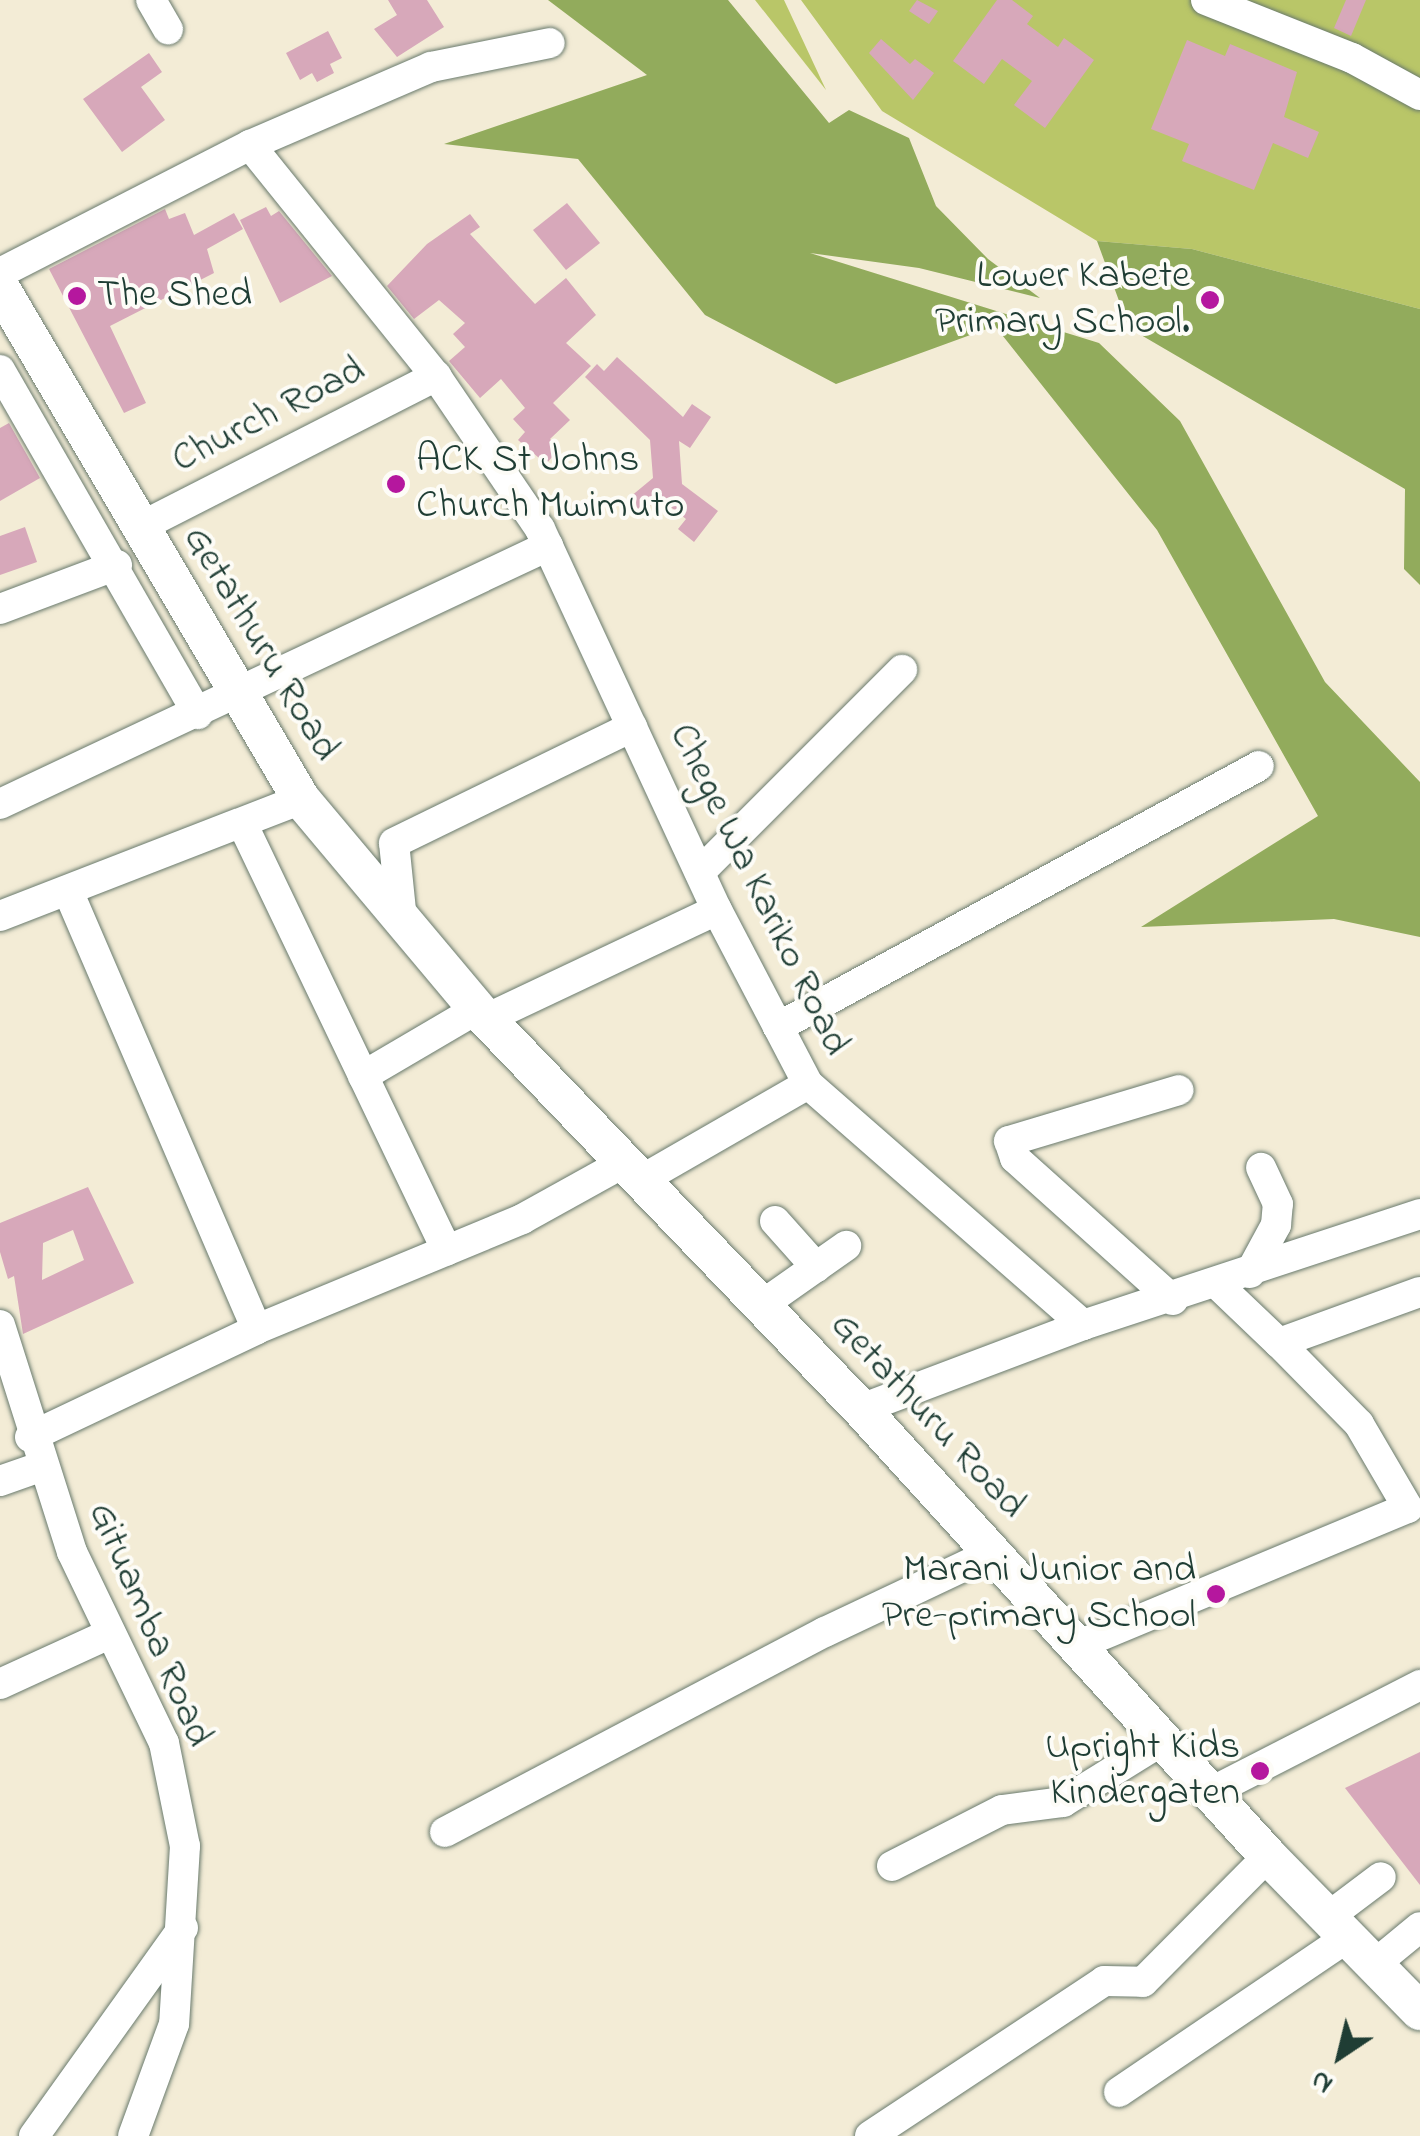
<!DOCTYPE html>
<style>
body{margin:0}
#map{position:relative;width:1420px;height:2136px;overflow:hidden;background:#f3ecd6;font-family:"Indie Flower",sans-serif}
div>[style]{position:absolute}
.green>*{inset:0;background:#b9c668}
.forest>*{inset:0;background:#92ab5c}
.building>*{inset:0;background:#d7a8ba}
.roads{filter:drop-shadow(0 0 2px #697a6d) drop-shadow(0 0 2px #697a6d)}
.minor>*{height:30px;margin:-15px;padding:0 15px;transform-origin:15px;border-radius:15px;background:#fff}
.major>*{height:38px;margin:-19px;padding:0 19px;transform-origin:19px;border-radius:19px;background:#fff}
.dots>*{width:28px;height:28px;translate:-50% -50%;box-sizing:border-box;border:5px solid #fdfcf7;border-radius:50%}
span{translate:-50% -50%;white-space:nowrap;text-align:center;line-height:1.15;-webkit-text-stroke:8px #fdfcf7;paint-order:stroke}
.poi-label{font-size:40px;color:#1f3d34}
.right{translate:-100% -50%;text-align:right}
.left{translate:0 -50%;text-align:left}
.street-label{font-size:40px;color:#1f3d34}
.north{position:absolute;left:1290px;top:2006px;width:100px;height:100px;-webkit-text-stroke:8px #fdfcf7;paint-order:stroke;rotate:215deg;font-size:28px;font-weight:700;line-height:40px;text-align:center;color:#1f3d34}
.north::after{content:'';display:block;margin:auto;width:35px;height:45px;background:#1f3d34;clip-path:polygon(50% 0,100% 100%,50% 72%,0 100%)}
</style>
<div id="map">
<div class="green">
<i style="clip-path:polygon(755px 0,784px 0,826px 90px)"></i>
<i style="clip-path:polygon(801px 0,1420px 0,1420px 309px,1192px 249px,1097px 241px,882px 111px)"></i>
</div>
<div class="forest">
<i style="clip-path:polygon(548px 0,728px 0,829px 123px,849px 110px,909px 138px,936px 206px,988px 259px,1040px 298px,919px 268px,810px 253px,1099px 343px,1180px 421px,1325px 682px,1420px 782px,1420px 937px,1334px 919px,1141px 927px,1318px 816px,1157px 530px,995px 326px,836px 384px,705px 315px,578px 159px,444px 144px,647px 75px)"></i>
<i style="clip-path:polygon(1097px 241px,1192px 249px,1420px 309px,1420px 585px,1404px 569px,1405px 489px,1129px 328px)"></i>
</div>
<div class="building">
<i style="clip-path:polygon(388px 0,427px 0,444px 27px,397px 57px,374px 29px,397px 15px)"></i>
<i style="clip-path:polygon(917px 0,938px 11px,929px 24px,909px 11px)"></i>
<i style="clip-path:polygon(997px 0,1012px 0,1033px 16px,1027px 24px,1058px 47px,1064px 38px,1094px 60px,1045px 128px,1014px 105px,1032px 81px,1002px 59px,984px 84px,953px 61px)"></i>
<i style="clip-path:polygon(1346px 0,1366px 0,1351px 36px,1334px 28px)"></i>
<i style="clip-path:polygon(328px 31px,342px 58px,330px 64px,334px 73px,317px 82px,312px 73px,300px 80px,286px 53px)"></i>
<i style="clip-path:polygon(881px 39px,910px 64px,915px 59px,934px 73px,913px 100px,869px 53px)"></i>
<i style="clip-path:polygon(1187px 40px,1225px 56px,1230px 44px,1297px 72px,1284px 117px,1319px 132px,1308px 158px,1273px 143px,1254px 190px,1182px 161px,1189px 144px,1151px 129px)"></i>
<i style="clip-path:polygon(149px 53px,162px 72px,141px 87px,165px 120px,122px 152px,83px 99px)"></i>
<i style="clip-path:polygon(567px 203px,600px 243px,566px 270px,533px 230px)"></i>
<i style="clip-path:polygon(266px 207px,271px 216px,279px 211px,332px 276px,280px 303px,240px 220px)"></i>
<i style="clip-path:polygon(165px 209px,169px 219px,185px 213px,194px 235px,234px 213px,243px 229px,207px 249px,214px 273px,110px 326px,146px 403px,124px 413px,49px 269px)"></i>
<i style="clip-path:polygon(470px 214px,480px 227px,470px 234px,535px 304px,566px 278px,596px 315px,566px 343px,591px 366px,553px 403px,570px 420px,550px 439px,560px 448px,546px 464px,518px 440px,525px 432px,513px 419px,525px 408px,501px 379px,480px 398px,449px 361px,465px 347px,453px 334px,465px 323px,439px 300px,414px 319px,387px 286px,427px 244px)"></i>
<i style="clip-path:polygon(617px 357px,683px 417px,692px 404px,711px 417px,690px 448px,679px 441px,682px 484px,718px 511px,694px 542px,678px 529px,686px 519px,659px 498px,637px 517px,624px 502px,653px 478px,650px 440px,585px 377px,597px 364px,604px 371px)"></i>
<i style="clip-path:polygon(9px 423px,40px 478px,0 501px,0 428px)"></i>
<i style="clip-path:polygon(25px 527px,37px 562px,0 575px,0 536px)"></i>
<i style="clip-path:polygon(evenodd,88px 1187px,134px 1283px,23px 1334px,14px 1276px,8px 1279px,0 1252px,0 1223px,88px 1187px,73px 1230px,84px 1260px,42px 1280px,43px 1243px,73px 1230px)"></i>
<i style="clip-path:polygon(1420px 1752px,1420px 1885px,1345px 1788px)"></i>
</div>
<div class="roads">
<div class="minor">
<i style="left:151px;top:0;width:34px;rotate:60deg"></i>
<i style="left:1206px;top:0;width:157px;rotate:21.7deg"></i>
<i style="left:1352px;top:58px;width:77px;rotate:28.6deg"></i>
<i style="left:250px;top:145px;width:297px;rotate:51.2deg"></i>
<i style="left:436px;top:376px;width:185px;rotate:55.8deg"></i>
<i style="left:540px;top:529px;width:420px;rotate:65.1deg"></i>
<i style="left:717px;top:910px;width:196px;rotate:62.4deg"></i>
<i style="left:808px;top:1084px;width:366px;rotate:41.2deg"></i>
<i style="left:0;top:273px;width:281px;rotate:-27.1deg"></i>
<i style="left:250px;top:145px;width:197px;rotate:-23.3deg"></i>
<i style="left:431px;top:67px;width:121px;rotate:-11.4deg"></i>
<i style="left:0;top:370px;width:397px;rotate:60.1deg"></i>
<i style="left:138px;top:528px;width:335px;rotate:-27deg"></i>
<i style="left:0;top:609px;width:125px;rotate:-20.6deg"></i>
<i style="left:0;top:804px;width:606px;rotate:-25.21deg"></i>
<i style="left:242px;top:823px;width:474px;rotate:64.4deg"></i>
<i style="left:700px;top:872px;width:286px;rotate:-45deg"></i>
<i style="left:68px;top:891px;width:477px;rotate:66.7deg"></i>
<i style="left:257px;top:1329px;width:287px;rotate:-22.5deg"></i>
<i style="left:522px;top:1219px;width:118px;rotate:-29deg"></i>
<i style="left:0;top:916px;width:323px;rotate:-21.2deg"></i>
<i style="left:402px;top:920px;width:77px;rotate:-95.9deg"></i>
<i style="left:394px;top:843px;width:265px;rotate:-26deg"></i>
<i style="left:486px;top:1019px;width:255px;rotate:-25.3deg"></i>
<i style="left:778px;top:1027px;width:547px;rotate:-28.49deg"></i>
<i style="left:363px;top:1076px;width:132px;rotate:-30.4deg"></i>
<i style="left:643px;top:1179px;width:190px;rotate:-29.9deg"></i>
<i style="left:775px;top:1221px;width:62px;rotate:48.3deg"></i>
<i style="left:1250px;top:1273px;width:55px;rotate:-61.6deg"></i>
<i style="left:1276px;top:1225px;width:21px;rotate:-85deg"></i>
<i style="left:1278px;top:1204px;width:40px;rotate:-115deg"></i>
<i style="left:1217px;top:1284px;width:86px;rotate:43.6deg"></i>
<i style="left:1279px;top:1343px;width:150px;rotate:-19.9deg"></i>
<i style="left:1173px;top:1300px;width:212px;rotate:-138.1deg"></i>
<i style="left:1015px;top:1158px;width:18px;rotate:-109deg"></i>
<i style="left:1009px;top:1141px;width:177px;rotate:-16.7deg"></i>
<i style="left:762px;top:1305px;width:103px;rotate:-35.1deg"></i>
<i style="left:0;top:1325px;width:238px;rotate:72.4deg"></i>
<i style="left:72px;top:1552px;width:212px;rotate:64.3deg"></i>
<i style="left:164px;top:1743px;width:105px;rotate:78.5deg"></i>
<i style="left:185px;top:1846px;width:178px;rotate:93.5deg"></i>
<i style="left:174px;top:2024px;width:119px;rotate:110.1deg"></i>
<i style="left:861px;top:1409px;width:237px;rotate:-20.7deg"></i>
<i style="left:1083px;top:1325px;width:355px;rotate:-18.2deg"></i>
<i style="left:30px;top:1437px;width:251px;rotate:-25.4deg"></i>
<i style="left:0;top:1481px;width:42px;rotate:-19.3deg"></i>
<i style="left:1081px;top:1644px;width:354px;rotate:-22.6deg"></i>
<i style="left:1408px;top:1508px;width:97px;rotate:-120.3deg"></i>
<i style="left:1359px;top:1424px;width:114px;rotate:-134.6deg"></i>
<i style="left:0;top:1684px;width:118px;rotate:-24.6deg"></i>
<i style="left:1211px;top:1792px;width:235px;rotate:-27.1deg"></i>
<i style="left:445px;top:1832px;width:429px;rotate:-27.8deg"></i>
<i style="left:825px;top:1632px;width:185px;rotate:-25.3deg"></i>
<i style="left:892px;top:1866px;width:123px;rotate:-27deg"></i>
<i style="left:1002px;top:1810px;width:62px;rotate:-7.5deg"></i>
<i style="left:1063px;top:1802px;width:118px;rotate:-31.8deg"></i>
<i style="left:1328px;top:1917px;width:66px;rotate:-37deg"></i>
<i style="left:1375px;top:1964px;width:58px;rotate:-39.4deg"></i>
<i style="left:1119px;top:2092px;width:277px;rotate:-34.1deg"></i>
<i style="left:34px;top:2136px;width:256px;rotate:-54.4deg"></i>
<i style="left:870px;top:2136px;width:281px;rotate:-33.5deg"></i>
<i style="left:1104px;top:1981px;width:39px;rotate:1deg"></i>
<i style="left:1143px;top:1982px;width:177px;rotate:-45.2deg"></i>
</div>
<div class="major">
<i style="left:0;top:287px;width:594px;rotate:59.55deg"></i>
<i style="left:301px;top:799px;width:274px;rotate:50deg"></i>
<i style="left:477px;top:1009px;width:554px;rotate:46.17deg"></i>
<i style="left:861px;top:1409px;width:605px;rotate:47.68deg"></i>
<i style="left:1268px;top:1856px;width:217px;rotate:45.6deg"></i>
</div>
</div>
<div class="dots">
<i style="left:77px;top:296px;background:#b5179e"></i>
<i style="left:1210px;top:300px;background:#b5179e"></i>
<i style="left:396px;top:484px;background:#b5179e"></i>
<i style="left:1216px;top:1594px;background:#b5179e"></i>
<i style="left:1260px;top:1771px;background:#b5179e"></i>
</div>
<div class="poi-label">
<span class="right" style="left:1190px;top:300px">Lower Kabete<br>Primary School.</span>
<span class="left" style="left:97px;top:296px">The Shed</span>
<span class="left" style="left:416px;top:484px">ACK St Johns<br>Church Mwimuto</span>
<span class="right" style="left:1196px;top:1594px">Marani Junior and<br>Pre-primary School</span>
<span class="right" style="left:1240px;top:1771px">Upright Kids<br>Kindergaten</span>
</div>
<div class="street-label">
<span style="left:269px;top:416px;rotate:-27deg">Church Road</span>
<span style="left:260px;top:644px;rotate:59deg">Getathuru Road</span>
<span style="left:758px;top:890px;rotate:64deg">Chege Wa Kariko Road</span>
<span style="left:927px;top:1416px;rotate:47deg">Getathuru Road</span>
<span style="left:149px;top:1625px;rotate:67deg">Gituamba Road</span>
</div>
<div class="north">N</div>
</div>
